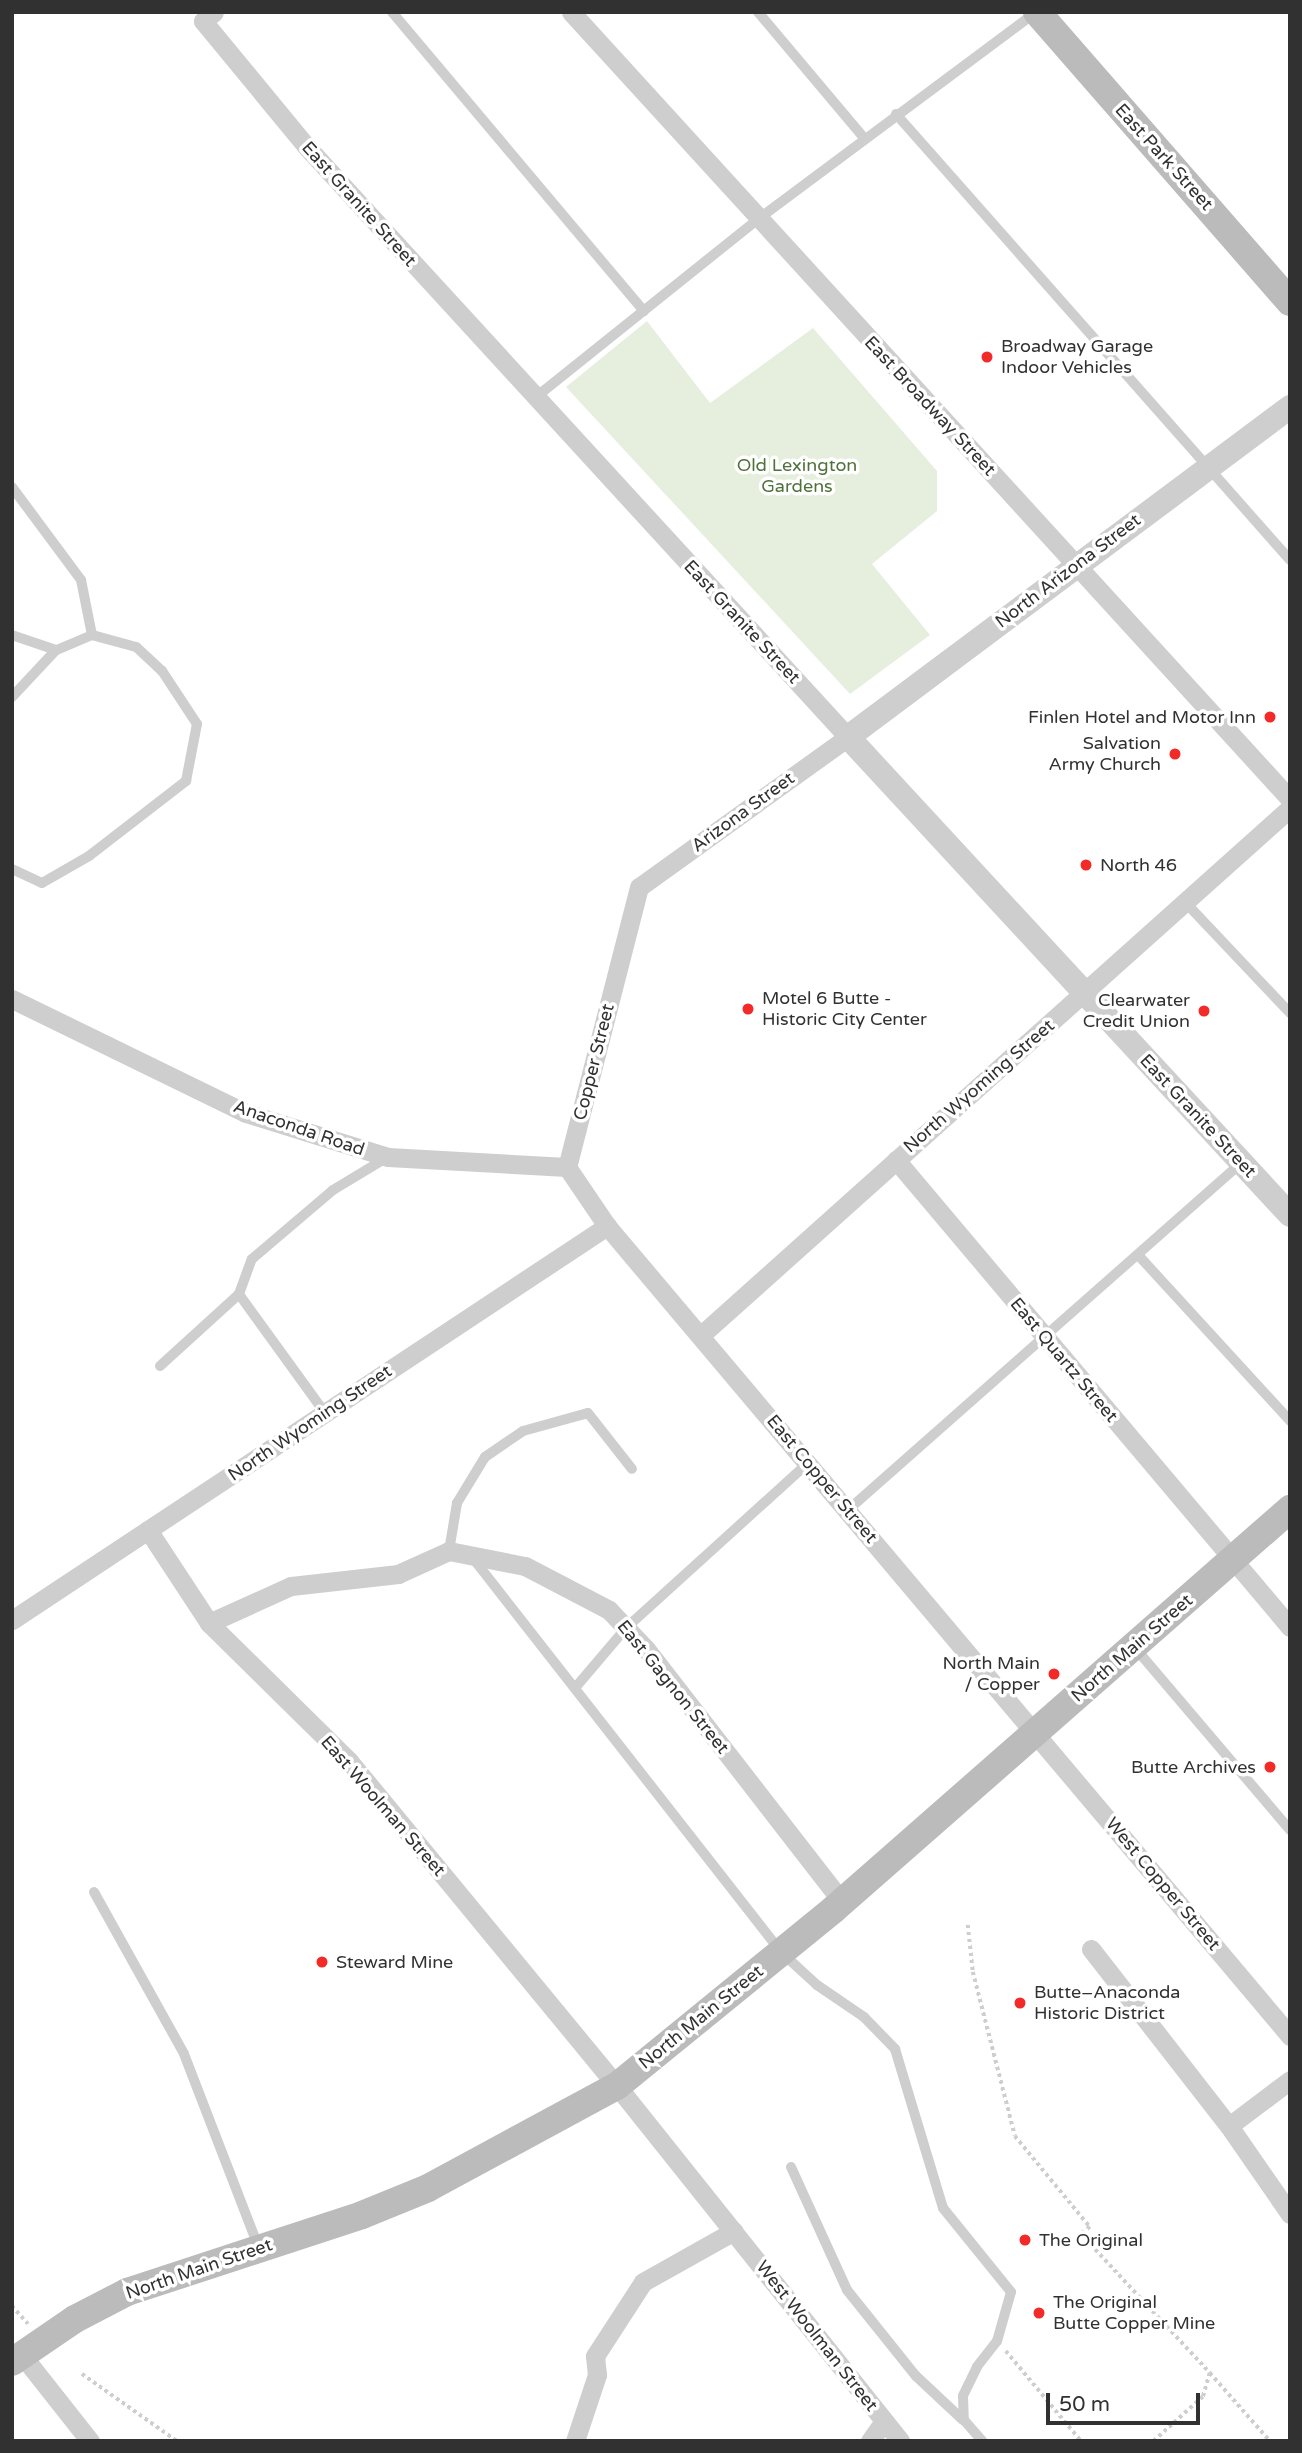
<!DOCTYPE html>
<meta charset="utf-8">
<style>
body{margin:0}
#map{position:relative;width:1302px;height:2453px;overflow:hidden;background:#fff;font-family:"Varela Round",sans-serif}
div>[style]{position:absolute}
.green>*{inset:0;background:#e6efde}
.path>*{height:3.5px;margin-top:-1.75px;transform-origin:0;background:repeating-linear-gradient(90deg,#cecece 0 3.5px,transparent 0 7px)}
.service>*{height:10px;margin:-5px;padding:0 5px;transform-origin:5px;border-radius:5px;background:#cecece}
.minor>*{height:19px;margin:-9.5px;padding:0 9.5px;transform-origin:9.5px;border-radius:9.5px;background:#cecece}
.tertiary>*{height:24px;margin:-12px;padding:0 12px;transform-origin:12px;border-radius:12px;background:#cecece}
.secondary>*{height:28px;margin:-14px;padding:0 14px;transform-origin:14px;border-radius:14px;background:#bbb}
.dots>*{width:19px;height:19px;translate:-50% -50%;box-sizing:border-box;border:4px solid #fff;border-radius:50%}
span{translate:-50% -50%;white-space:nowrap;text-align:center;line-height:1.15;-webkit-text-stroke:7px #fff;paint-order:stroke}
.street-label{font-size:18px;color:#313131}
.poi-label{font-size:18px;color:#313131}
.left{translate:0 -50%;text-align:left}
.right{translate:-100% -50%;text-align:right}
.park-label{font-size:18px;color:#4f713a}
.frame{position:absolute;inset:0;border:14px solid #313131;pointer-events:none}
.scale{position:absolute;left:1046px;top:2393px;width:154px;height:32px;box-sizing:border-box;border:4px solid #313131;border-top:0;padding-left:9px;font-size:21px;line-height:24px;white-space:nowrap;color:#313131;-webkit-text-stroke:5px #fff;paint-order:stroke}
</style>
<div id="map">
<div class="green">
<i style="clip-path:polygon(647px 321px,710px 403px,813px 328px,937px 471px,937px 511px,872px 564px,930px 635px,850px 694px,566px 387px)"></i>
</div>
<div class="path">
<i style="left:968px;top:1925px;width:47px;rotate:83.9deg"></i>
<i style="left:973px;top:1972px;width:169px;rotate:75.6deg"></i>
<i style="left:1015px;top:2136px;width:118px;rotate:50.5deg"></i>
<i style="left:1090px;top:2227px;width:11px;rotate:142deg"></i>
<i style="left:1081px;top:2234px;width:190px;rotate:47.1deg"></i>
<i style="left:1210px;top:2373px;width:25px;rotate:106deg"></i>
<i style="left:1203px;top:2397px;width:66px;rotate:138.1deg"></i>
<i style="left:12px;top:2306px;width:24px;rotate:48deg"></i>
<i style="left:1006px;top:2351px;width:117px;rotate:50.2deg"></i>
<i style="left:1210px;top:2373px;width:91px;rotate:48.6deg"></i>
<i style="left:82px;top:2374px;width:116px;rotate:35.2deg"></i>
</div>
<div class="service">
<i style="left:392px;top:12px;width:391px;rotate:49.9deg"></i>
<i style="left:758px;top:12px;width:165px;rotate:49.9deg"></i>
<i style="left:896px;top:114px;width:595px;rotate:48.54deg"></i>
<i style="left:536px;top:397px;width:283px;rotate:-38.7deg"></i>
<i style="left:757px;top:220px;width:347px;rotate:-36.7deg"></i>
<i style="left:12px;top:487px;width:116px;rotate:53.4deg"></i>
<i style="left:81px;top:580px;width:56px;rotate:78.7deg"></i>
<i style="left:92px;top:635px;width:39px;rotate:157deg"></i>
<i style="left:56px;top:650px;width:46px;rotate:-161.2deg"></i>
<i style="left:12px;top:697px;width:64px;rotate:-46.9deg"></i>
<i style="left:12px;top:869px;width:33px;rotate:25deg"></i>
<i style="left:42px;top:883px;width:54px;rotate:-29.9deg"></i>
<i style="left:89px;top:856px;width:123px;rotate:-37.7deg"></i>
<i style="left:186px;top:781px;width:58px;rotate:-79.1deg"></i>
<i style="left:197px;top:724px;width:64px;rotate:-123.4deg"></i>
<i style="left:162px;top:671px;width:35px;rotate:-137deg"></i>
<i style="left:136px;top:647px;width:46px;rotate:-164.7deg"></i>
<i style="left:1185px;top:902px;width:153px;rotate:46.6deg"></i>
<i style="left:1139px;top:1256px;width:224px;rotate:47.5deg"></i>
<i style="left:160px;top:1366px;width:107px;rotate:-42.3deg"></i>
<i style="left:325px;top:1413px;width:147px;rotate:-125.9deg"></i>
<i style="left:239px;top:1294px;width:37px;rotate:-70deg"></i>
<i style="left:252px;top:1259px;width:106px;rotate:-40.4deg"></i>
<i style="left:333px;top:1190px;width:62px;rotate:-31.1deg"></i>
<i style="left:848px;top:1510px;width:524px;rotate:-41.44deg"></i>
<i style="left:449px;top:1551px;width:49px;rotate:-80.5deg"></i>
<i style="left:457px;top:1503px;width:54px;rotate:-58.7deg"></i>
<i style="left:485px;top:1457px;width:46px;rotate:-34.4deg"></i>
<i style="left:523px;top:1431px;width:67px;rotate:-15.5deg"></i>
<i style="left:588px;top:1413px;width:71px;rotate:51.8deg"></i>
<i style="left:472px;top:1557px;width:502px;rotate:51.96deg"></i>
<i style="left:781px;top:1952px;width:49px;rotate:42.5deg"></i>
<i style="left:817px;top:1985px;width:57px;rotate:34.2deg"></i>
<i style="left:864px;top:2017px;width:45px;rotate:45.9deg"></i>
<i style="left:895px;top:2049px;width:166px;rotate:73.2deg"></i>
<i style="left:943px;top:2208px;width:108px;rotate:51deg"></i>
<i style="left:1011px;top:2292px;width:51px;rotate:105.9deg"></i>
<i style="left:997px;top:2341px;width:33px;rotate:128deg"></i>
<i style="left:977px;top:2367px;width:32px;rotate:116deg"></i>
<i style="left:963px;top:2396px;width:24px;rotate:88deg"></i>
<i style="left:964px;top:2420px;width:28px;rotate:49deg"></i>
<i style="left:1136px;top:1649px;width:238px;rotate:49.6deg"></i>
<i style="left:575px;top:1688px;width:79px;rotate:-49.6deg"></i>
<i style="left:626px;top:1628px;width:246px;rotate:-42.2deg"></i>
<i style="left:94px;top:1892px;width:185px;rotate:60.9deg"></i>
<i style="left:184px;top:2054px;width:208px;rotate:68.9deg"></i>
<i style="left:791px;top:2167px;width:135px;rotate:65.5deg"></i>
<i style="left:847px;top:2290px;width:110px;rotate:51.3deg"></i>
<i style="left:916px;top:2376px;width:64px;rotate:43.1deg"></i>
</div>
<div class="minor">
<i style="left:214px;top:12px;width:14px;rotate:141deg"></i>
<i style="left:203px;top:21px;width:162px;rotate:50.5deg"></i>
<i style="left:306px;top:146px;width:802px;rotate:47.48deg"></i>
<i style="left:848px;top:737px;width:257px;rotate:144.3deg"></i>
<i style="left:639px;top:887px;width:289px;rotate:104.4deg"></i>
<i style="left:567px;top:1167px;width:71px;rotate:55.9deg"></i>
<i style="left:607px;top:1226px;width:1060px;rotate:49.86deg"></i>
<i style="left:571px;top:12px;width:1066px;rotate:47.59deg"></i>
<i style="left:12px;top:999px;width:260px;rotate:26deg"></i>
<i style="left:246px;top:1113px;width:149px;rotate:17.2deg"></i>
<i style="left:388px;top:1157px;width:179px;rotate:3.2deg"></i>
<i style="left:896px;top:1160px;width:611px;rotate:49.85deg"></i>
<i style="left:700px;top:1336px;width:792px;rotate:-41.83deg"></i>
<i style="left:148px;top:1530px;width:111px;rotate:56.7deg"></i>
<i style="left:209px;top:1623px;width:197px;rotate:44.6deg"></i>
<i style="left:349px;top:1761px;width:421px;rotate:50.5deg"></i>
<i style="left:617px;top:2086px;width:454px;rotate:51.4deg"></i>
<i style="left:12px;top:1620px;width:714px;rotate:-33.51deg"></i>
<i style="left:209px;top:1623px;width:90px;rotate:-24.3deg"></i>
<i style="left:291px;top:1586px;width:108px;rotate:-6.4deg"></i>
<i style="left:398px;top:1574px;width:56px;rotate:-24.3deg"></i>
<i style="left:449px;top:1551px;width:77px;rotate:11.2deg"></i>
<i style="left:525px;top:1566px;width:95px;rotate:27.6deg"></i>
<i style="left:609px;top:1610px;width:54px;rotate:46.5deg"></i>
<i style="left:646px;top:1649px;width:320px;rotate:52.2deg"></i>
<i style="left:1091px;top:1949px;width:224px;rotate:52.1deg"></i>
<i style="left:1229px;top:2126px;width:107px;rotate:55.3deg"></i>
<i style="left:1229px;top:2126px;width:76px;rotate:-37deg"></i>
<i style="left:22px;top:2355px;width:110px;rotate:51.7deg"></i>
<i style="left:575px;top:2441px;width:70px;rotate:-71.6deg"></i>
<i style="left:597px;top:2375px;width:19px;rotate:-96deg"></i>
<i style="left:595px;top:2356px;width:88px;rotate:-57deg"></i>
<i style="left:643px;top:2282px;width:104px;rotate:-29.3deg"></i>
<i style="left:870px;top:2441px;width:24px;rotate:-55deg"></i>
</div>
<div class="tertiary">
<i style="left:1290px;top:407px;width:552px;rotate:143.25deg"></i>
<i style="left:848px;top:737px;width:651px;rotate:47.24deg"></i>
</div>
<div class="secondary">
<i style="left:1037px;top:12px;width:385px;rotate:48.9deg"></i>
<i style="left:12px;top:2362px;width:76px;rotate:-34.3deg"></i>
<i style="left:75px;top:2319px;width:59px;rotate:-27.4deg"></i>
<i style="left:127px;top:2292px;width:247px;rotate:-18.1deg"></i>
<i style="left:362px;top:2215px;width:71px;rotate:-22.2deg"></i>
<i style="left:428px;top:2188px;width:215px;rotate:-28.4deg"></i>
<i style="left:617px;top:2086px;width:280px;rotate:-39.2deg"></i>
<i style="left:834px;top:1909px;width:607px;rotate:-41.26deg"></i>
</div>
<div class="dots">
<i style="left:987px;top:357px;background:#f32b28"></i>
<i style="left:1270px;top:717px;background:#f32b28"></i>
<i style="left:1175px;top:754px;background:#f32b28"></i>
<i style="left:1086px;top:865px;background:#f32b28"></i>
<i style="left:748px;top:1009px;background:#f32b28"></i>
<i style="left:1204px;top:1011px;background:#f32b28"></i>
<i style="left:1054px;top:1674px;background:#f32b28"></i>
<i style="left:1270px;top:1767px;background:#f32b28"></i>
<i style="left:322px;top:1962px;background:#f32b28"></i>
<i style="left:1020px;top:2003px;background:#f32b28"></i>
<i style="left:1025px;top:2240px;background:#f32b28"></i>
<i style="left:1039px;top:2313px;background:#f32b28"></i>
</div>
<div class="street-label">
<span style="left:1164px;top:157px;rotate:48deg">East Park Street</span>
<span style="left:359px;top:204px;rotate:48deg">East Granite Street</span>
<span style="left:930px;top:406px;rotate:47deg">East Broadway Street</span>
<span style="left:1068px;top:571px;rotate:-37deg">North Arizona Street</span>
<span style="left:742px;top:622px;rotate:47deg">East Granite Street</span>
<span style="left:743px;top:812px;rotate:-36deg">Arizona Street</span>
<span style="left:594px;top:1062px;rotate:-76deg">Copper Street</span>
<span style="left:979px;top:1086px;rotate:-41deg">North Wyoming Street</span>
<span style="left:1198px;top:1116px;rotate:47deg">East Granite Street</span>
<span style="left:299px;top:1128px;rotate:19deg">Anaconda Road</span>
<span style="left:1064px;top:1360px;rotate:50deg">East Quartz Street</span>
<span style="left:310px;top:1423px;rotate:-34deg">North Wyoming Street</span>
<span style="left:822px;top:1479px;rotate:50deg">East Copper Street</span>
<span style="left:1132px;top:1648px;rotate:-41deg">North Main Street</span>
<span style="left:673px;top:1687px;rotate:51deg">East Gagnon Street</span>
<span style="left:383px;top:1806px;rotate:49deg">East Woolman Street</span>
<span style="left:1163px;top:1884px;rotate:50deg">West Copper Street</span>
<span style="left:701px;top:2017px;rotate:-39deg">North Main Street</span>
<span style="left:199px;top:2269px;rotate:-19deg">North Main Street</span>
<span style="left:817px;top:2336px;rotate:52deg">West Woolman Street</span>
</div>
<div class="poi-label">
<span class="left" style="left:1001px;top:357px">Broadway Garage<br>Indoor Vehicles</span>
<span class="right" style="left:1256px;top:717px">Finlen Hotel and Motor Inn</span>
<span class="right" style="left:1161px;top:754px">Salvation<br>Army Church</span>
<span class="left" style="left:1100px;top:865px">North 46</span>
<span class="left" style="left:762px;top:1009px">Motel 6 Butte -<br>Historic City Center</span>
<span class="right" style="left:1190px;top:1011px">Clearwater<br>Credit Union</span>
<span class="right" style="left:1040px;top:1674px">North Main<br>/ Copper</span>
<span class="right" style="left:1256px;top:1767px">Butte Archives</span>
<span class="left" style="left:336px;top:1962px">Steward Mine</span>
<span class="left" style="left:1034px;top:2003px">Butte–Anaconda<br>Historic District</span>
<span class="left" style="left:1039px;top:2240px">The Original</span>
<span class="left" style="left:1053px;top:2313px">The Original<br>Butte Copper Mine</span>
</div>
<div class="park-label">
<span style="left:797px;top:476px">Old Lexington<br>Gardens</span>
</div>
<div class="frame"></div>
<div class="scale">50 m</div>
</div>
